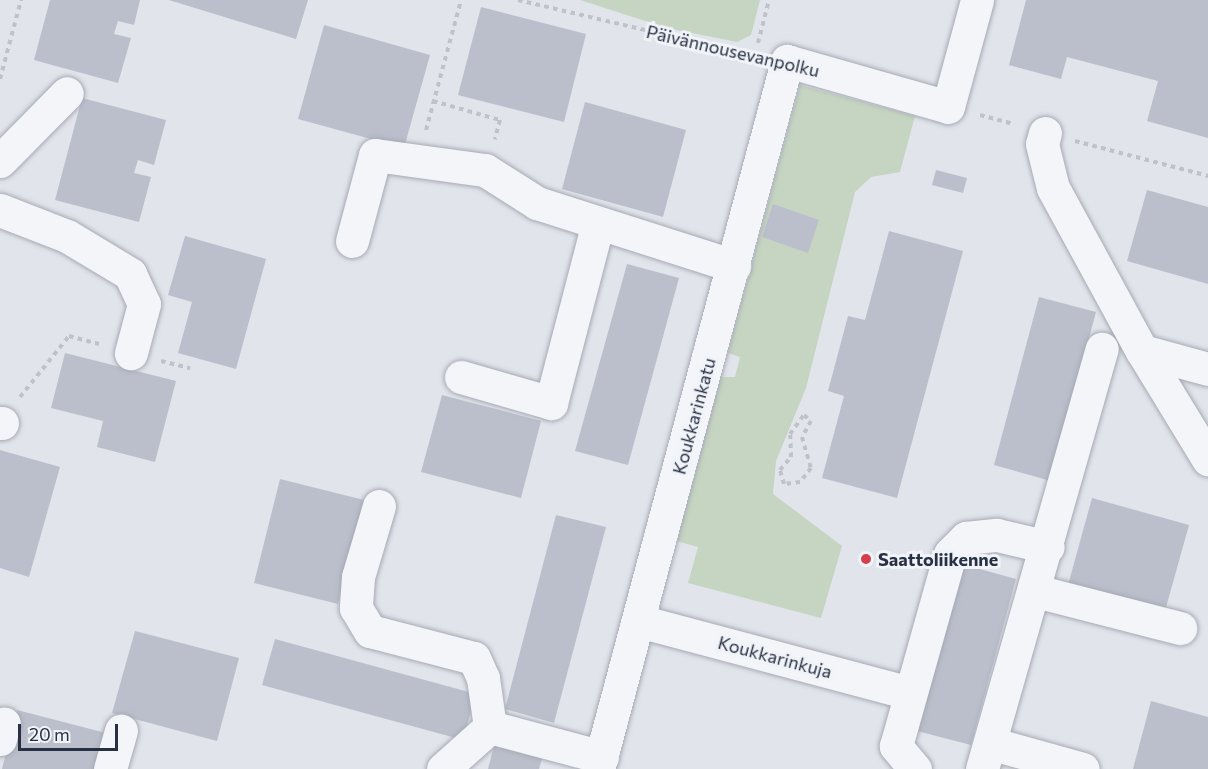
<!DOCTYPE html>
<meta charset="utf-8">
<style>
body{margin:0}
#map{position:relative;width:1208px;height:769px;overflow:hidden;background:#e1e4ea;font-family:Commissioner,sans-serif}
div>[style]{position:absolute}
.green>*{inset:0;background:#c5d5c1}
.building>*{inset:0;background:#babfcb}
.path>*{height:4px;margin-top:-2px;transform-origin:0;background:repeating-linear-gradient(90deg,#bfc2c9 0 4.5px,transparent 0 9px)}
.roads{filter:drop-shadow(0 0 2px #a6aab5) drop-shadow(0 0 2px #a6aab5)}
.minor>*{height:33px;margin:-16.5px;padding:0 16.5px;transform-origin:16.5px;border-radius:16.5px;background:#f4f5f8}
.dots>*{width:16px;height:16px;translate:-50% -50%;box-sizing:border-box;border:3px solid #f0f3f8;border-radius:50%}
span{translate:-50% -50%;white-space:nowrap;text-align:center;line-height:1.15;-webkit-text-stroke:6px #f0f3f8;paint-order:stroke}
.street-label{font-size:18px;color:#283043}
.poi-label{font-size:18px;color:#283043;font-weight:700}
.left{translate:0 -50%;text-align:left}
.scale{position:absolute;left:18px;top:724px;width:100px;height:27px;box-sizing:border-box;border:3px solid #283043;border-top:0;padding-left:8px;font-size:18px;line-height:21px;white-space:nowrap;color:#283043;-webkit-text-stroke:4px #f0f3f8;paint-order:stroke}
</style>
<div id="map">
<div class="green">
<i style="clip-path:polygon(580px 0,760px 0,751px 35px,737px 42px,667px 28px)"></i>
<i style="clip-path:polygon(800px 85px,915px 116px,900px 172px,871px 177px,855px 192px,806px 388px,776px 461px,773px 494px,842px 546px,821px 618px,688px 583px,698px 547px,677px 541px,721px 377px,735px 377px,740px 357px,728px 353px)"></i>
</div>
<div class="building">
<i style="clip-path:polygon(50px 0,140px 0,134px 25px,118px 21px,114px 34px,131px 38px,118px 83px,34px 60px)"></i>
<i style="clip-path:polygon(169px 0,308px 0,296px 39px)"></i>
<i style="clip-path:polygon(1026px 0,1208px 0,1208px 138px,1147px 121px,1158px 81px,1067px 57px,1061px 79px,1009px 65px)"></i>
<i style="clip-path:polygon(481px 7px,586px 34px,564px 122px,458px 95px)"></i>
<i style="clip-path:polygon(324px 25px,430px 55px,404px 148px,298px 119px)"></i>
<i style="clip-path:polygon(82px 98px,166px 120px,154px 165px,138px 160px,134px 173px,151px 177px,139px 222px,55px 200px)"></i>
<i style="clip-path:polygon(585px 102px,686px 130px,663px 217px,562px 189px)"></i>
<i style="clip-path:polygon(936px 170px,967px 178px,963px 193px,932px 185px)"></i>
<i style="clip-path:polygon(1147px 190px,1208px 207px,1208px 284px,1127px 261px)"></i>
<i style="clip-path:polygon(773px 204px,819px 220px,808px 253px,762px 237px)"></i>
<i style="clip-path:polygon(889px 231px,963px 251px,897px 498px,822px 478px,844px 396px,828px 391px,848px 316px,865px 320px)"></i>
<i style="clip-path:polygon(185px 236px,266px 259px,236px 369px,178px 353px,192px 302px,168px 295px)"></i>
<i style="clip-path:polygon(627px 264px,679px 278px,628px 465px,575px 451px)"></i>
<i style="clip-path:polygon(1039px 297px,1096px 312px,1051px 481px,994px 465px)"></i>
<i style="clip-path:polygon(65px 353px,176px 381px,155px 462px,97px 447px,103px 421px,51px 408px)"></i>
<i style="clip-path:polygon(442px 395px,541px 421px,521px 498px,421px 472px)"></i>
<i style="clip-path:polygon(0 450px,60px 467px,29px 577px,0 568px)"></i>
<i style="clip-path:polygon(280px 479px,364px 500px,338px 604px,254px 583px)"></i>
<i style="clip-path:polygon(1092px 498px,1189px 525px,1165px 611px,1068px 585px)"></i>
<i style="clip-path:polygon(556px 515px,606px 527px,554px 723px,505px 709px)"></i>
<i style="clip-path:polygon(962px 564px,1016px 579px,971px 745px,917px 731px)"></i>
<i style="clip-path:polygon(135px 631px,239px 658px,217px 741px,112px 713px)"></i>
<i style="clip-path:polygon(275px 639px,476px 694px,463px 740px,262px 685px)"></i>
<i style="clip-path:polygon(1151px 701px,1208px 717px,1208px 769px,1133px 769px)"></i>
<i style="clip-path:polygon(17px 710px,106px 733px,97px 769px,2px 769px)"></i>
<i style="clip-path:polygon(494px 746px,542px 759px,539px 769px,488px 769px)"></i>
</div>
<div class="path">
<i style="left:518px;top:0;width:243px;rotate:13.3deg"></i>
<i style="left:758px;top:43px;width:44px;rotate:-75.7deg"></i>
<i style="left:0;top:79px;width:82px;rotate:-75.1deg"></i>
<i style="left:433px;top:101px;width:70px;rotate:15.8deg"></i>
<i style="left:500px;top:120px;width:20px;rotate:105deg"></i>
<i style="left:980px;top:115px;width:34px;rotate:15deg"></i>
<i style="left:426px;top:130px;width:135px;rotate:-74.9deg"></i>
<i style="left:1075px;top:141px;width:138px;rotate:14.7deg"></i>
<i style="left:161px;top:361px;width:30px;rotate:14deg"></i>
<i style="left:20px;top:397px;width:78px;rotate:-51.2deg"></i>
<i style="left:69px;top:336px;width:31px;rotate:15deg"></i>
<i style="left:804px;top:415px;width:9px;rotate:41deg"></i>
<i style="left:811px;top:421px;width:18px;rotate:119deg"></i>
<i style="left:802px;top:437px;width:32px;rotate:74deg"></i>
<i style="left:811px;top:468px;width:18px;rotate:128deg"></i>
<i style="left:800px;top:482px;width:16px;rotate:173deg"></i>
<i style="left:784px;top:484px;width:15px;rotate:-106deg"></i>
<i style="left:780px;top:470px;width:17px;rotate:-50deg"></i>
<i style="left:791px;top:457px;width:23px;rotate:-92deg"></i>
<i style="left:790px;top:434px;width:24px;rotate:-54deg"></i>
</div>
<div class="roads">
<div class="minor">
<i style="left:1045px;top:133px;width:11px;rotate:105deg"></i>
<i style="left:1042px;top:144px;width:45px;rotate:76deg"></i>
<i style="left:1053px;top:188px;width:186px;rotate:61.4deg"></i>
<i style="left:1142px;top:351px;width:127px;rotate:58.6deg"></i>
<i style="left:0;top:161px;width:95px;rotate:-45.4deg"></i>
<i style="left:0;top:210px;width:72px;rotate:21.2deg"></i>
<i style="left:67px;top:236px;width:74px;rotate:31.1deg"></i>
<i style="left:130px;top:274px;width:33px;rotate:65deg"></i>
<i style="left:144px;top:304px;width:51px;rotate:104.9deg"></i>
<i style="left:352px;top:241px;width:89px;rotate:-75deg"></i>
<i style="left:375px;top:155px;width:111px;rotate:7.8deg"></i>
<i style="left:485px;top:170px;width:62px;rotate:32.4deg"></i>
<i style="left:537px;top:203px;width:207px;rotate:17.7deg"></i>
<i style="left:1142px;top:351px;width:68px;rotate:15.3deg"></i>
<i style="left:461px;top:377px;width:94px;rotate:16.1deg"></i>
<i style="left:551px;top:403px;width:186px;rotate:-75.4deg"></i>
<i style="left:0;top:423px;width:2px"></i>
<i style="left:379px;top:506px;width:74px;rotate:106.5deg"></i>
<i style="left:358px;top:577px;width:31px;rotate:94deg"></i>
<i style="left:356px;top:608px;width:27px;rotate:59deg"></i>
<i style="left:370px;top:631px;width:107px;rotate:14.6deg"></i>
<i style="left:474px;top:658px;width:22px;rotate:66deg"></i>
<i style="left:483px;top:678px;width:49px;rotate:81.9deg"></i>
<i style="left:490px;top:727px;width:116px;rotate:15deg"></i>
<i style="left:1036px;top:591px;width:149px;rotate:14.4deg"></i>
<i style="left:639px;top:621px;width:280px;rotate:14.9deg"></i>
<i style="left:0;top:739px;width:16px;rotate:-76deg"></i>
<i style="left:993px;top:744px;width:93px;rotate:15.5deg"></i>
<i style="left:110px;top:769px;width:40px;rotate:-74deg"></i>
<i style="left:443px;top:769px;width:63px;rotate:-41.8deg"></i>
<i style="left:598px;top:769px;width:733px;rotate:-75.05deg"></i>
<i style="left:787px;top:61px;width:167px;rotate:15.9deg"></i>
<i style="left:948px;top:107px;width:111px;rotate:-74.8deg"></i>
<i style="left:915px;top:769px;width:30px;rotate:-130deg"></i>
<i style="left:896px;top:746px;width:199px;rotate:-74.3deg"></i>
<i style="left:950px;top:554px;width:23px;rotate:-45deg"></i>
<i style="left:966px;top:538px;width:31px;rotate:-6deg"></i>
<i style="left:997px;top:535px;width:52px;rotate:13.2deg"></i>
<i style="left:982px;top:769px;width:437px;rotate:-74.1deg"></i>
</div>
</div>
<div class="dots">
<i style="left:866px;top:559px;background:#d73e4c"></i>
</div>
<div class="street-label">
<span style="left:733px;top:51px;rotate:13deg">Päivännousevanpolku</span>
<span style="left:694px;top:416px;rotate:-75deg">Koukkarinkatu</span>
<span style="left:775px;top:657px;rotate:15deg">Koukkarinkuja</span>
</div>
<div class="poi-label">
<span class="left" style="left:878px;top:559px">Saattoliikenne</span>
</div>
<div class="scale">20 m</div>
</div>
